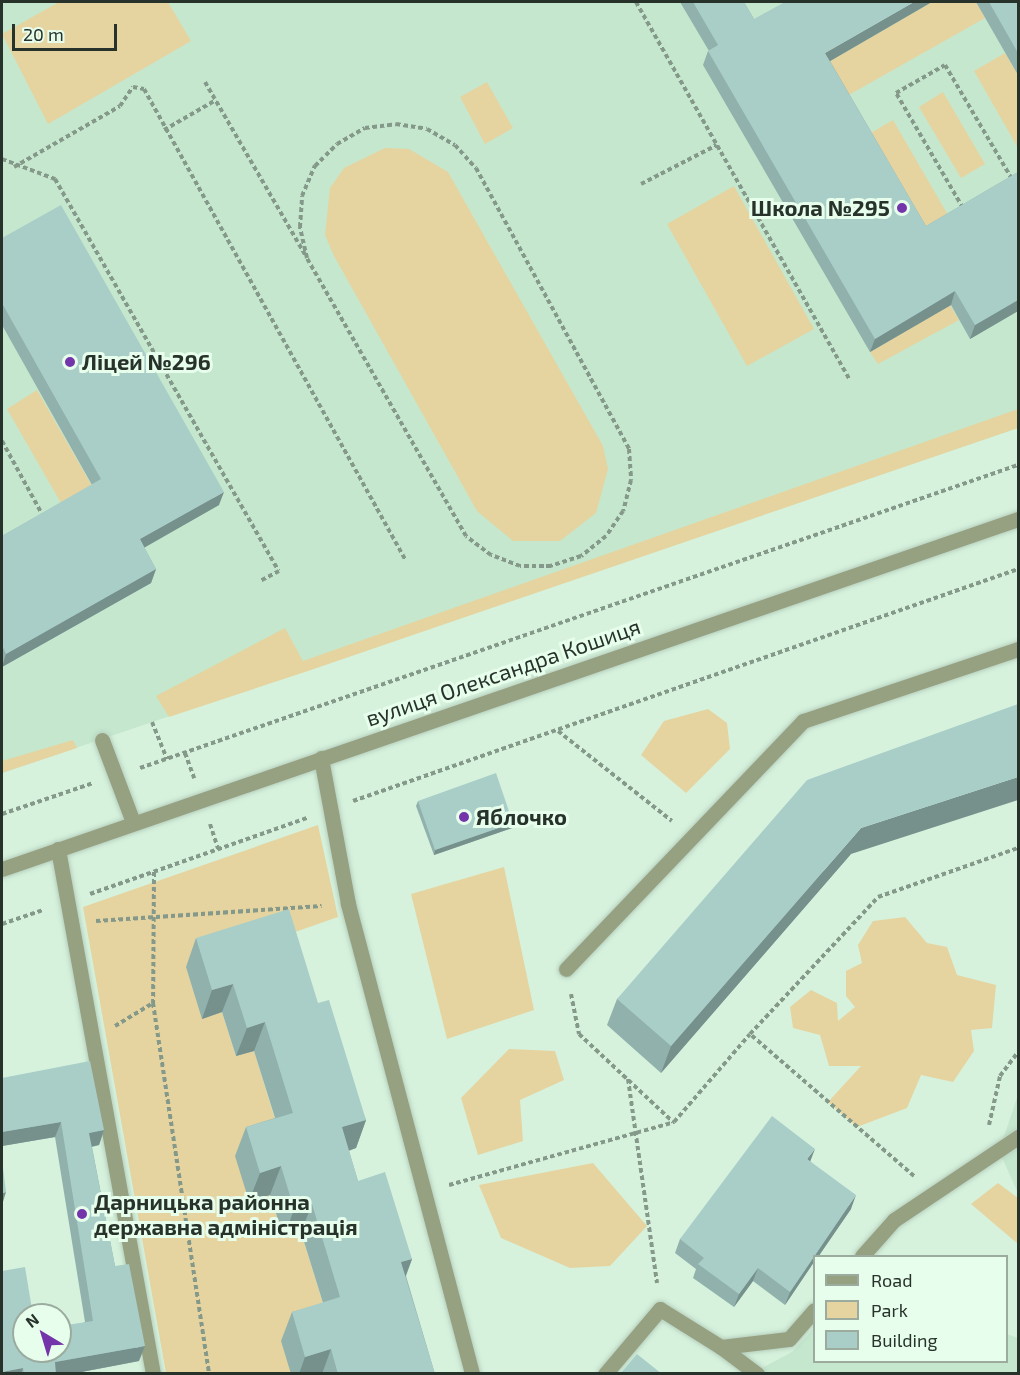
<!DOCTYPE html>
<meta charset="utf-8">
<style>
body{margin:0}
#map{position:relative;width:1020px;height:1375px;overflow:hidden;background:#d6f2dd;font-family:"Exo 2",sans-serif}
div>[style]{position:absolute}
.built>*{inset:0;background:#c5e7ce}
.green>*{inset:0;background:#e5d4a0}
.path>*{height:4px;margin-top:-2px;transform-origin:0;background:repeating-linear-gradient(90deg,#85998a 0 4.5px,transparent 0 7.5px)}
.roads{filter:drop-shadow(0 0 2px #b6cfbd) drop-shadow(0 0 2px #b6cfbd)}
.lane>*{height:15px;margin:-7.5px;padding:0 7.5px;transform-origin:7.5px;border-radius:7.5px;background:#96a181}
.street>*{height:15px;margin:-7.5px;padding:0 7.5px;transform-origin:7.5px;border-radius:7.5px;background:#96a181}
.wall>*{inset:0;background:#91b1ac}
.shaded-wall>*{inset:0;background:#76908c}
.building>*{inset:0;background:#a9cec8}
.dots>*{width:16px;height:16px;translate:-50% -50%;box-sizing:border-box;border:3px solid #e8feed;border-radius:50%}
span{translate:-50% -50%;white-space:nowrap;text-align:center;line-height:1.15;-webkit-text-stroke:6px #e8feed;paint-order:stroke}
.poi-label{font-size:22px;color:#27322a;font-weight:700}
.right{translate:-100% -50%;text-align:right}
.left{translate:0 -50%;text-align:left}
.street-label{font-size:22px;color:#27322a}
.frame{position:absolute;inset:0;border:3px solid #27322a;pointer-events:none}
.legend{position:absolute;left:813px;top:1255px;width:195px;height:108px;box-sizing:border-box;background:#e8feed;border:2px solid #9bac9f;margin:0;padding:8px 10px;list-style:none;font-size:18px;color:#27322a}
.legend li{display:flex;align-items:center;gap:12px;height:30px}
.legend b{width:30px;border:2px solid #9bac9f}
.north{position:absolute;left:12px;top:1303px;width:60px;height:60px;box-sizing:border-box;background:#e8feed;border:2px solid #9bac9f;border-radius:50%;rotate:322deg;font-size:16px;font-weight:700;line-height:24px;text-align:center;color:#27322a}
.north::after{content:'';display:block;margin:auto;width:21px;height:27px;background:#7435aa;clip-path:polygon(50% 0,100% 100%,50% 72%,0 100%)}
.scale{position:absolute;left:12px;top:24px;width:105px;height:27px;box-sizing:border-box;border:3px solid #27322a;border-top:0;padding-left:8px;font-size:18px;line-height:21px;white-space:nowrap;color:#27322a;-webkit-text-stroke:4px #e8feed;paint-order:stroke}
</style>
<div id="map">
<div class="built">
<i style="clip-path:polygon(2px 2px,1018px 2px,1018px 428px,2px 773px)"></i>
<i style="clip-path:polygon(1018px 1095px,1018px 1193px,999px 1151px)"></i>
<i style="clip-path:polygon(814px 1328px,814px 1362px,1006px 1362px,1007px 1334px,1018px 1338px,1018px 1373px,751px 1374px,792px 1352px)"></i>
</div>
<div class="green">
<i style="clip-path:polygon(59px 2px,168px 2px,191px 41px,48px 124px,2px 34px)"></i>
<i style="clip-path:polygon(932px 2px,976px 2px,985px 18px,840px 100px,820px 67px)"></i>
<i style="clip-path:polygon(1005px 53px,1018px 75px,1018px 148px,974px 71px)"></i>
<i style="clip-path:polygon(487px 82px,513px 128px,485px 144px,460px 97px)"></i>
<i style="clip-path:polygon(943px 92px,985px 164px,961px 178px,919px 107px)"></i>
<i style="clip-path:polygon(893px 120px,952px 222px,921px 240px,862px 138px)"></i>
<i style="clip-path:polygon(385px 148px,409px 149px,448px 172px,603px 446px,608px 469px,596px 513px,560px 541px,513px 541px,477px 511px,334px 256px,325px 235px,330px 188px,344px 168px)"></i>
<i style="clip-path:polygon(734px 186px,814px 329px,747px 366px,667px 224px)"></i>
<i style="clip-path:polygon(950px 305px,959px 320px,878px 364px,870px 352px)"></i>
<i style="clip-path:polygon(37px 390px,96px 493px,65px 510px,7px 409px)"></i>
<i style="clip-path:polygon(1018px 409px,1018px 428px,308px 671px,169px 717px,156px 696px,285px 628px,303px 661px)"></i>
<i style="clip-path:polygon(708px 709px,727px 723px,730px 749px,686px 793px,641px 755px,664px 721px)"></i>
<i style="clip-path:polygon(73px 740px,77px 748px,2px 773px,2px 761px)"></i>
<i style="clip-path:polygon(318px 825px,338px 917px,278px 938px,222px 1012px,236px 1056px,254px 1051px,282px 1142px,249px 1201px,270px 1195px,284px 1238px,301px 1232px,330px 1326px,291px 1373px,166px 1373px,83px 907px)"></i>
<i style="clip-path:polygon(504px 867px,534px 1010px,447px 1039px,411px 894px)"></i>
<i style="clip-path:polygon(905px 917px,927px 943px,947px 947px,957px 975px,996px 985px,992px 1028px,971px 1030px,974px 1051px,953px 1082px,921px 1075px,907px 1108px,857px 1127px,828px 1102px,861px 1066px,829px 1066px,820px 1035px,793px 1028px,790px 1007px,811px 990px,837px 1003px,838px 1021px,855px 1007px,846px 996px,846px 971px,862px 963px,858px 945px,873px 921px)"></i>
<i style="clip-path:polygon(509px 1049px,555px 1051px,564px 1080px,520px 1100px,523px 1141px,478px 1155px,461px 1098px)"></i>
<i style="clip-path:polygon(593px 1163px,647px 1226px,610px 1266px,570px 1268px,501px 1238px,479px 1185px)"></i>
<i style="clip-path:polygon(998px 1183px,1018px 1198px,1018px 1244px,971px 1204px)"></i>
</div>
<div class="path">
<i style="left:636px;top:2px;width:433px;rotate:60.5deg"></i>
<i style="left:205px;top:82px;width:203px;rotate:59.9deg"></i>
<i style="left:307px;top:258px;width:32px;rotate:-103deg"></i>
<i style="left:300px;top:227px;width:31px;rotate:-86deg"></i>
<i style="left:302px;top:196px;width:33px;rotate:-67deg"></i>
<i style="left:315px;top:166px;width:31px;rotate:-45deg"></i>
<i style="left:337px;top:144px;width:32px;rotate:-30deg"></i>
<i style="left:365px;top:128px;width:31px;rotate:-7deg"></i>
<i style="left:396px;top:124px;width:31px;rotate:9deg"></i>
<i style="left:427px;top:129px;width:32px;rotate:30deg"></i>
<i style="left:455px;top:145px;width:31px;rotate:48deg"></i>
<i style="left:476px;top:168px;width:320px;rotate:61.4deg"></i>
<i style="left:629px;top:449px;width:31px;rotate:86deg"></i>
<i style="left:631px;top:480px;width:32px;rotate:104deg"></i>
<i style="left:623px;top:511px;width:30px;rotate:124deg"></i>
<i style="left:606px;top:536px;width:32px;rotate:141deg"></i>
<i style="left:581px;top:556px;width:32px;rotate:162deg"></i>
<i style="left:551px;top:566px;width:31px;rotate:180deg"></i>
<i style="left:520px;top:566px;width:31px;rotate:-159deg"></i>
<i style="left:491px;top:555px;width:31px;rotate:-143deg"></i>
<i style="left:466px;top:536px;width:320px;rotate:-119.8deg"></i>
<i style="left:164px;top:130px;width:60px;rotate:-30deg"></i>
<i style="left:2px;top:159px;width:57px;rotate:20.7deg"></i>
<i style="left:55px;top:179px;width:451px;rotate:60.3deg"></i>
<i style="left:279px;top:571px;width:21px;rotate:152deg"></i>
<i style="left:14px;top:167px;width:122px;rotate:-29.9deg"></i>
<i style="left:120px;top:106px;width:23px;rotate:-56deg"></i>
<i style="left:133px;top:87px;width:11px;rotate:10deg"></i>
<i style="left:144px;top:89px;width:538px;rotate:60.96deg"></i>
<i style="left:641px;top:184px;width:85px;rotate:-27.2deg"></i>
<i style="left:963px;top:208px;width:133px;rotate:-120.2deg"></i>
<i style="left:896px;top:93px;width:56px;rotate:-29.7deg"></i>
<i style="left:945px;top:65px;width:132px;rotate:59.6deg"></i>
<i style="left:2px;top:441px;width:85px;rotate:61.3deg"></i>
<i style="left:152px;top:722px;width:40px;rotate:68deg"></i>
<i style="left:558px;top:731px;width:145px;rotate:38.3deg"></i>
<i style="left:185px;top:753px;width:27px;rotate:70deg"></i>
<i style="left:140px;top:768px;width:929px;rotate:-19.04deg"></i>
<i style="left:353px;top:801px;width:704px;rotate:-19.23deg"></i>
<i style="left:2px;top:814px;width:96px;rotate:-18.8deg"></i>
<i style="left:210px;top:824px;width:26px;rotate:72deg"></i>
<i style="left:154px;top:872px;width:131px;rotate:90.4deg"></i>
<i style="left:153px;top:1003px;width:375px;rotate:81.4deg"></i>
<i style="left:90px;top:894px;width:230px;rotate:-19.3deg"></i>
<i style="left:96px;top:921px;width:226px;rotate:-3.8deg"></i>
<i style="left:2px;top:924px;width:43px;rotate:-18.9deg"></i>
<i style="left:571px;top:994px;width:41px;rotate:78.7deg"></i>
<i style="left:579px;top:1034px;width:129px;rotate:43.1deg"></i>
<i style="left:115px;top:1026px;width:44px;rotate:-31.2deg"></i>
<i style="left:628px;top:1079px;width:206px;rotate:81.9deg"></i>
<i style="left:989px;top:1125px;width:50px;rotate:-77.3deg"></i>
<i style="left:1000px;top:1076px;width:30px;rotate:-53deg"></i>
<i style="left:914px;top:1176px;width:217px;rotate:-139.1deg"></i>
<i style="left:750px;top:1034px;width:187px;rotate:-46.9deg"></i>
<i style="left:878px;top:897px;width:148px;rotate:-19.3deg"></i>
<i style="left:449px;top:1185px;width:234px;rotate:-15.6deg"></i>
<i style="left:674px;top:1122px;width:116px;rotate:-49.2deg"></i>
</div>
<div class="roads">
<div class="lane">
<i style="left:102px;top:740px;width:88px;rotate:69.3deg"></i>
<i style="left:321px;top:758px;width:148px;rotate:79.5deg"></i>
<i style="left:348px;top:904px;width:486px;rotate:75.2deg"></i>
<i style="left:58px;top:849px;width:534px;rotate:79.74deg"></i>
<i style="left:566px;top:969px;width:343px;rotate:-46.3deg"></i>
<i style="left:803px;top:721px;width:227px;rotate:-18.5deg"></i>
<i style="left:862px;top:1256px;width:48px;rotate:-48.4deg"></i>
<i style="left:894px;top:1220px;width:149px;rotate:-33.8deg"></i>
<i style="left:721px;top:1347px;width:45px;rotate:36.9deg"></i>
<i style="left:605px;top:1374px;width:85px;rotate:-49.8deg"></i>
<i style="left:660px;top:1309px;width:72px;rotate:31.9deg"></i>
<i style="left:721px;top:1347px;width:68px;rotate:-6.7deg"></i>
<i style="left:789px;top:1339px;width:38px;rotate:-49deg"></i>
</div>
<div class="street">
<i style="left:2px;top:869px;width:1075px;rotate:-19.01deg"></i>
</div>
</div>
<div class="wall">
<i style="clip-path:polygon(680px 2px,744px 2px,754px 19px,830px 61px,926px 226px,1018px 172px,1018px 311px,970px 339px,951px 305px,870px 352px,703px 65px,708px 51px,709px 51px)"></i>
<i style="clip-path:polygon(976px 2px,1018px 2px,1018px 75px)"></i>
<i style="clip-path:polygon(2px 238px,219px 505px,144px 547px,156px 569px,151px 583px,2px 667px,2px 536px,92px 485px,2px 325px)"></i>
<i style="clip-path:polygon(418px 801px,512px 828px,434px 855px,416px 806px)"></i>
<i style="clip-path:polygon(851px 854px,661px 1073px,607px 1025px,617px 999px)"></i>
<i style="clip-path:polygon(196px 938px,318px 1003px,366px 1120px,356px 1148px,349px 1151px,358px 1181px,412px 1259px,406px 1276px,435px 1374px,291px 1374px,281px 1341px,292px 1312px,323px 1303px,301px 1232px,284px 1238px,270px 1195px,249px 1201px,235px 1156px,246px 1127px,275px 1118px,254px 1051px,236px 1056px,222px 1012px,202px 1019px,186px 967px)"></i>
<i style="clip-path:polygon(2px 1078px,104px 1130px,99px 1145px,92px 1147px,115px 1266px,139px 1361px,71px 1374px,2px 1374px,24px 1351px,85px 1322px,55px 1137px,2px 1146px)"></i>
<i style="clip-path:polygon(810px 1161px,851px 1209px,818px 1257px,814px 1257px,814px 1262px,785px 1305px,753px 1281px,734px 1307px,693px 1278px,696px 1269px,675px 1253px,680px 1239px)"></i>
</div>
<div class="shaded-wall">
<i style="clip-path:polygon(914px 2px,932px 2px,820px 67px,825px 53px)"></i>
<i style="clip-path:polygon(955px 291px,951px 305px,870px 352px,875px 339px)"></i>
<i style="clip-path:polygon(1018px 300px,1018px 311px,970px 339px,975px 325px)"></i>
<i style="clip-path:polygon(224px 492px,219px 505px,135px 553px,140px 539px)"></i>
<i style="clip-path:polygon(156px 569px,151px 583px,2px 667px,6px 654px)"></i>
<i style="clip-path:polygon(1018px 777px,1018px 800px,851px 854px,661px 1073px,671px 1046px,861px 828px)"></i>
<i style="clip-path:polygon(513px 823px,512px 828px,434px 855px,435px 850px)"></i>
<i style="clip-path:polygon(233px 984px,222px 1012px,202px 1019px,212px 990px)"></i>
<i style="clip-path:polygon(265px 1022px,254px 1051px,236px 1056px,247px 1028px)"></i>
<i style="clip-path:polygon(366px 1120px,356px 1148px,331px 1156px,342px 1127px)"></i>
<i style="clip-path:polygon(61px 1122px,55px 1137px,2px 1146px,2px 1132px)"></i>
<i style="clip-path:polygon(104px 1130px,99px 1145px,84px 1148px,89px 1133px)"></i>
<i style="clip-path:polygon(815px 1149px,810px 1162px,807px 1159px)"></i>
<i style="clip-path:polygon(281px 1166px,270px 1195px,249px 1201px,260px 1173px)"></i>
<i style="clip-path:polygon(6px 1192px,2px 1205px,2px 1193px)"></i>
<i style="clip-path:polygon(856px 1195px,851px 1209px,818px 1257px,814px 1257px,814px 1262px,785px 1305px,790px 1292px)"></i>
<i style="clip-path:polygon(312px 1204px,301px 1232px,284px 1238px,294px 1209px)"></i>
<i style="clip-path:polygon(412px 1259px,401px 1288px,401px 1262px)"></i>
<i style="clip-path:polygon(758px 1268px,753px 1281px,734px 1307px,739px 1294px)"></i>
<i style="clip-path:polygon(145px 1346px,139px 1361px,71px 1374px,51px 1374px,55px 1362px)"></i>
<i style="clip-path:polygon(331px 1349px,322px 1374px,299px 1374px,305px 1357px)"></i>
<i style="clip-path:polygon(23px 1368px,21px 1374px,2px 1374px,2px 1372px)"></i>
</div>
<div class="building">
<i style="clip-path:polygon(693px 2px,744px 2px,754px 19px,785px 2px,914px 2px,825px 53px,926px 226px,1018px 172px,1018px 300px,975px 325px,955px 291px,875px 339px,708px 51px,718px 45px)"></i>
<i style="clip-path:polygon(989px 2px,1018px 2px,1018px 53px)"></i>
<i style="clip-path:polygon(61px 205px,224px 492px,140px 539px,156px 569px,6px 654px,2px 645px,2px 536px,101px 479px,3px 305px,2px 306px,2px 238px)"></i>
<i style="clip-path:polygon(1018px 704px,1018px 777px,861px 828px,671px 1046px,617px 999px,807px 780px)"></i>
<i style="clip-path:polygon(496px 773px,513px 823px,435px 850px,418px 801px)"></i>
<i style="clip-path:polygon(289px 909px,318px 1003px,329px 1000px,366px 1120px,342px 1127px,358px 1181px,385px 1172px,412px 1259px,401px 1262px,435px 1374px,338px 1374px,331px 1349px,305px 1357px,292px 1312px,340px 1297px,312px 1204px,294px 1209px,281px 1166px,260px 1173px,246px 1127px,293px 1113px,265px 1022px,247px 1028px,233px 984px,212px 990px,196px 938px)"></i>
<i style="clip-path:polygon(90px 1061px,104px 1130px,89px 1133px,115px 1266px,129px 1264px,145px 1346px,55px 1362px,56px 1374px,24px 1374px,23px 1368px,2px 1372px,2px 1271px,25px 1267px,33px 1315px,24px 1315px,24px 1351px,60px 1351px,60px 1326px,93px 1321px,61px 1122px,2px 1132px,2px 1078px)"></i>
<i style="clip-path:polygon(772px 1116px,815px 1149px,807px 1159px,856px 1195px,790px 1292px,758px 1268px,739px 1294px,698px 1264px,704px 1258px,680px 1239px)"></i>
<i style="clip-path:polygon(2px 1160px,6px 1192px,2px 1193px)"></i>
<i style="clip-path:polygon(637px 1354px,662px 1374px,620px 1374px)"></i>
</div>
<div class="dots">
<i style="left:902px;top:208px;background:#7435aa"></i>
<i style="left:70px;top:362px;background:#7435aa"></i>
<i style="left:464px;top:817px;background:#7435aa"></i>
<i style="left:82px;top:1214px;background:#7435aa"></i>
</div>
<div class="poi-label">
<span class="right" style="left:890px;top:208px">Школа №295</span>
<span class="left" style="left:82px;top:362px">Ліцей №296</span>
<span class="left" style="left:476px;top:817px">Яблочко</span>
<span class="left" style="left:94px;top:1214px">Дарницька районна<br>державна адміністрація</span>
</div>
<div class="street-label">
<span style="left:503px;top:672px;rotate:-19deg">вулиця Олександра Кошиця</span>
</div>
<div class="frame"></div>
<ul class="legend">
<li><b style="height:8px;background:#96a181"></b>Road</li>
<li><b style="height:16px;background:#e5d4a0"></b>Park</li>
<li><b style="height:16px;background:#a9cec8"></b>Building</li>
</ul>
<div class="north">N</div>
<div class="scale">20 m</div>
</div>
